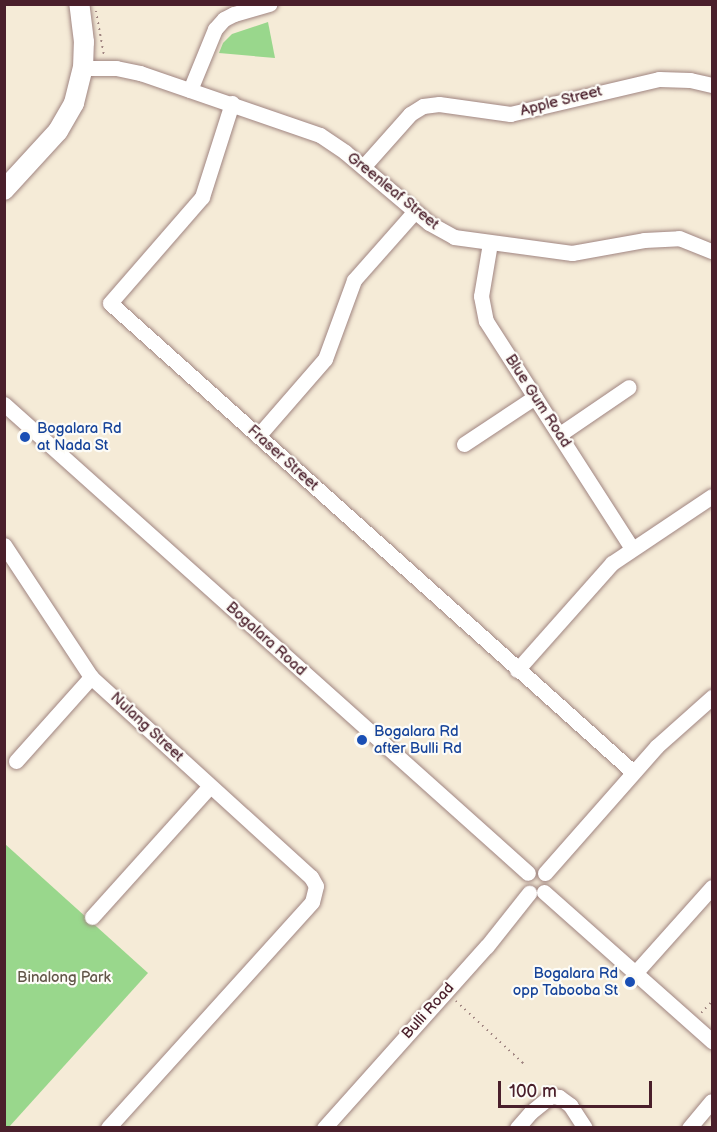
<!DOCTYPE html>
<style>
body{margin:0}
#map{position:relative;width:717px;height:1132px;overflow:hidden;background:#f5ebd7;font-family:"Balsamiq Sans",sans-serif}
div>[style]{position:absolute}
.green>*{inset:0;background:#99d78c}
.path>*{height:1.5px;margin-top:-0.75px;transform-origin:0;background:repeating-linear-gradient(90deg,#a08581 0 1.5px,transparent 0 6px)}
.roads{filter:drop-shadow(0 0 2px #a08581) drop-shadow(0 0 2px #a08581)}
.minor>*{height:15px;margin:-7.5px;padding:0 7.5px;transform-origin:7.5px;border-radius:7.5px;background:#fff}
.major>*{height:20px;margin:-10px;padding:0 10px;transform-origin:10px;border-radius:10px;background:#fff}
.dots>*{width:16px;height:16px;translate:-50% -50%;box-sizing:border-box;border:3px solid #fdfcf7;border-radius:50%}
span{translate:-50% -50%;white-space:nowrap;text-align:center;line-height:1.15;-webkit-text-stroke:4.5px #fdfcf7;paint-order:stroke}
.street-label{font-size:15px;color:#4a1f2b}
.transit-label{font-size:15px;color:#164399}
.left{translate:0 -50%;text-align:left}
.right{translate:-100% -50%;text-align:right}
.park-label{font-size:15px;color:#625648}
.frame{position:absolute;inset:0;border:6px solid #4a1f2b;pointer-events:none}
.scale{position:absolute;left:498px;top:1081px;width:154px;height:27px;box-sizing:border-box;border:3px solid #4a1f2b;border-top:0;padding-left:8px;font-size:18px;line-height:21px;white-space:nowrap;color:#4a1f2b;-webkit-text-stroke:4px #fdfcf7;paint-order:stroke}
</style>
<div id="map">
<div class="green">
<i style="clip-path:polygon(268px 22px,275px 58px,219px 53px,223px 43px,232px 34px)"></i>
<i style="clip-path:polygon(5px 844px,148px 973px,9px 1127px,5px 1127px)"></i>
</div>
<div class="path">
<i style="left:95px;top:5px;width:50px;rotate:79.6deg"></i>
<i style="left:456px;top:1001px;width:94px;rotate:42.8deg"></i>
<i style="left:701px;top:1013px;width:16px;rotate:-47deg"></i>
</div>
<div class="roads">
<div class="minor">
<i style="left:83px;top:68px;width:33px"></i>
<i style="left:116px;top:68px;width:25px;rotate:12deg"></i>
<i style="left:140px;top:73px;width:190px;rotate:19deg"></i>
<i style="left:320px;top:135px;width:30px;rotate:34deg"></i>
<i style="left:345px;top:152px;width:110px;rotate:40.2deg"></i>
<i style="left:429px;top:223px;width:29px;rotate:29deg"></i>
<i style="left:454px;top:237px;width:119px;rotate:7.7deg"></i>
<i style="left:572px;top:253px;width:73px;rotate:-10.2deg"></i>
<i style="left:644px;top:240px;width:35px;rotate:-3deg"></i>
<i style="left:679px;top:238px;width:35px;rotate:22deg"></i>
<i style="left:190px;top:90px;width:66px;rotate:-67.7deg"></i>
<i style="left:215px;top:29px;width:13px;rotate:-48deg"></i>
<i style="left:224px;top:19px;width:11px;rotate:-27deg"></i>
<i style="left:234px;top:14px;width:37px;rotate:-16deg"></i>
<i style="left:232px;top:103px;width:99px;rotate:107.7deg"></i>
<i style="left:202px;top:197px;width:140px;rotate:131deg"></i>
<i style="left:110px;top:303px;width:702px;rotate:41.88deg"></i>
<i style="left:363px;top:167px;width:71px;rotate:-48.4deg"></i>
<i style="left:410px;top:114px;width:15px;rotate:-32deg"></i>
<i style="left:423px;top:106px;width:16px;rotate:-7deg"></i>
<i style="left:439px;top:104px;width:72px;rotate:8deg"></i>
<i style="left:510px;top:114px;width:153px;rotate:-13.2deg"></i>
<i style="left:659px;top:79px;width:31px;rotate:2deg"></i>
<i style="left:690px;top:80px;width:23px;rotate:13deg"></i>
<i style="left:490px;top:243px;width:54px;rotate:99.6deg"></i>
<i style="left:481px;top:296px;width:25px;rotate:79deg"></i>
<i style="left:486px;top:321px;width:270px;rotate:57.3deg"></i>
<i style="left:4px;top:404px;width:703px;rotate:41.83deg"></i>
<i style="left:560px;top:434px;width:83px;rotate:-34.3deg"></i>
<i style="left:258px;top:436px;width:102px;rotate:-49deg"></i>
<i style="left:325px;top:359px;width:84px;rotate:-69.8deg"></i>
<i style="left:354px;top:280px;width:92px;rotate:-48.5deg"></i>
<i style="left:464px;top:444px;width:85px;rotate:-33.5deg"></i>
<i style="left:4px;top:545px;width:158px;rotate:56.6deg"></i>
<i style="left:91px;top:677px;width:297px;rotate:42.3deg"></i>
<i style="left:311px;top:877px;width:10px;rotate:61deg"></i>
<i style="left:316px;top:886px;width:16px;rotate:104deg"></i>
<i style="left:312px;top:902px;width:304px;rotate:132.1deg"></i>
<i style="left:517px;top:670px;width:143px;rotate:-48.4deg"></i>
<i style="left:612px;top:563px;width:120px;rotate:-33.8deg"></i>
<i style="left:16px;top:761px;width:113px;rotate:-48.2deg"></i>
<i style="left:545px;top:873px;width:169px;rotate:-48.6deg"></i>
<i style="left:657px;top:746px;width:74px;rotate:-41.7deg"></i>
<i style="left:544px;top:892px;width:225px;rotate:41.6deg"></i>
<i style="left:92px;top:917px;width:176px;rotate:-48deg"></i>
<i style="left:636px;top:972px;width:114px;rotate:-48.2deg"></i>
<i style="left:324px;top:1128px;width:244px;rotate:-48.2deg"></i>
<i style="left:487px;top:946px;width:68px;rotate:-51.6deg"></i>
<i style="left:517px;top:1128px;width:21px;rotate:-49deg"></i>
<i style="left:531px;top:1112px;width:26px;rotate:-39deg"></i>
<i style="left:551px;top:1096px;width:8px;rotate:7deg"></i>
<i style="left:559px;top:1097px;width:14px;rotate:36deg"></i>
<i style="left:570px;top:1105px;width:27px;rotate:57deg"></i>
<i style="left:689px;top:1128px;width:35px;rotate:-50deg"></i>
</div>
<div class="major">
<i style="left:4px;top:190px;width:80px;rotate:-47.5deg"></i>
<i style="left:58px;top:131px;width:32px;rotate:-60deg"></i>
<i style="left:74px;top:103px;width:36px;rotate:-76deg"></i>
<i style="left:83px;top:68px;width:26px;rotate:-88deg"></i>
<i style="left:84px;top:42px;width:38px;rotate:-97deg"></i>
</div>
</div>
<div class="dots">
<i style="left:25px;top:437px;background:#1a4fb4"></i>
<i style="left:362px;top:740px;background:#1a4fb4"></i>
<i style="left:630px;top:982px;background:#1a4fb4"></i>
</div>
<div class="street-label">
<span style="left:561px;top:101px;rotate:-14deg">Apple Street</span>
<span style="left:393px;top:191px;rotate:39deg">Greenleaf Street</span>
<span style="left:538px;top:401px;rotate:57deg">Blue Gum Road</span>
<span style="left:283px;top:458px;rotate:42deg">Fraser Street</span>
<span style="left:266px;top:639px;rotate:42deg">Bogalara Road</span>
<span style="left:147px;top:727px;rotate:43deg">Nulang Street</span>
<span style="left:428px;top:1011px;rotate:-48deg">Bulli Road</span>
</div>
<div class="transit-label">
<span class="left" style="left:37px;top:437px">Bogalara Rd<br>at Nada St</span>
<span class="left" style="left:374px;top:740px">Bogalara Rd<br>after Bulli Rd</span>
<span class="right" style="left:618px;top:982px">Bogalara Rd<br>opp Tabooba St</span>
</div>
<div class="park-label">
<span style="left:64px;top:978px">Binalong Park</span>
</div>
<div class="frame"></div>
<div class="scale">100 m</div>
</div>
